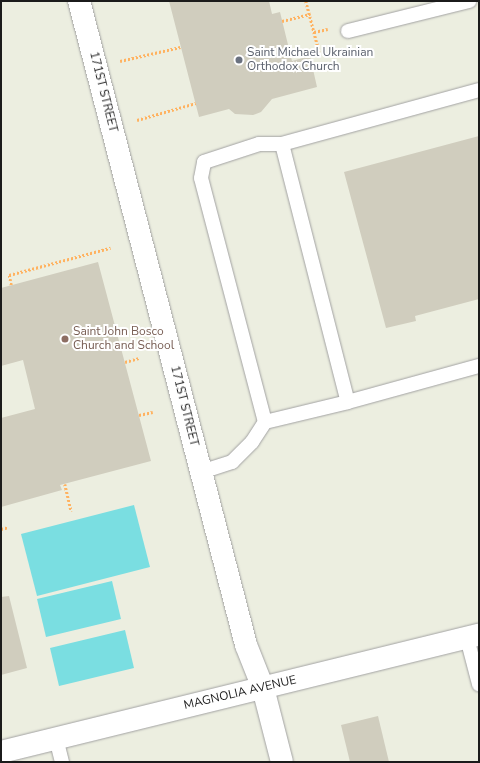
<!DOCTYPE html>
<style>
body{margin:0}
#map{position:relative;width:480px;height:763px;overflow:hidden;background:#eceee0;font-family:"Nunito Sans",sans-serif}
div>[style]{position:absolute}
.pitch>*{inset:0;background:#7adee1}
.building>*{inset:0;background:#d0cdbe}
.path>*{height:2.5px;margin-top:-1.25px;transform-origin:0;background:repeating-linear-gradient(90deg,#ffb260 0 2px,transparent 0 4px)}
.roads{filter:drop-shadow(0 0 1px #a2a2a2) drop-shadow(0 0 1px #a2a2a2)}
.lane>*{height:14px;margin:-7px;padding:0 7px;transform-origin:7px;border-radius:7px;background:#fff}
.street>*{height:22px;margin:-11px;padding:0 11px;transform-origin:11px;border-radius:11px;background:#fff}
.dots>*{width:11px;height:11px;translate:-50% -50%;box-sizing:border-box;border:2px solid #fff;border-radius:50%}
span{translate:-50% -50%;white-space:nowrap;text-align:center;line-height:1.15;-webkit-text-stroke:4px #fff;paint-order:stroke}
.worship-label{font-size:12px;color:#5b616d}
.left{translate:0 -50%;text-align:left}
.street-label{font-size:12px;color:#1b1b1b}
.education-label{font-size:12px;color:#785e54}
.frame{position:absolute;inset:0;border:2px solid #1b1b1b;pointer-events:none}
</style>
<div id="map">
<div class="pitch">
<i style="clip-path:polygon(134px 505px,150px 567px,37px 596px,21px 534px)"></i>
<i style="clip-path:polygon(112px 581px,121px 619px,46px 637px,37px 599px)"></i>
<i style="clip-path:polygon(125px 630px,134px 668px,59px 686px,50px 648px)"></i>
</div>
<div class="building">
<i style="clip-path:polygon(169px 1px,269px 1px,272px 14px,280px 12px,292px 61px,310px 56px,317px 87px,272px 99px,261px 112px,253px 115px,235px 114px,229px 109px,199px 117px)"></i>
<i style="clip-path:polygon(479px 136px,479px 299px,415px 316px,416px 321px,386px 328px,344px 172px)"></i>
<i style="clip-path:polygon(98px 262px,151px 461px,60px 485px,62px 490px,1px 507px,1px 418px,35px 409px,23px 360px,1px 366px,1px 288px)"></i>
<i style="clip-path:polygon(9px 596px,27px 668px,1px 675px,1px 597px)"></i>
<i style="clip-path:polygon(378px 716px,389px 762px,350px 762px,341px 725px)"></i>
</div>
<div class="path">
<i style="left:306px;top:1px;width:52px;rotate:75.4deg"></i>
<i style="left:282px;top:21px;width:29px;rotate:-14deg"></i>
<i style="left:314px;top:32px;width:14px;rotate:-12deg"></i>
<i style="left:120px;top:61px;width:62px;rotate:-13.1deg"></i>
<i style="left:137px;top:120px;width:61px;rotate:-16.1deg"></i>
<i style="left:11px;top:285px;width:10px;rotate:-101deg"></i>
<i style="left:9px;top:275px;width:105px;rotate:-15deg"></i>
<i style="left:125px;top:362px;width:15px;rotate:-16deg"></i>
<i style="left:139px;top:415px;width:14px;rotate:-12deg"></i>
<i style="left:65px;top:484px;width:28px;rotate:77deg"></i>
<i style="left:1px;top:529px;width:8px;rotate:-14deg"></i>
</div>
<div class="roads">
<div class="lane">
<i style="left:348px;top:31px;width:125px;rotate:-13.9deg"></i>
<i style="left:282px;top:144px;width:204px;rotate:-15.3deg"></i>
<i style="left:265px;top:422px;width:85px;rotate:-13.5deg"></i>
<i style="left:201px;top:472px;width:33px;rotate:-18deg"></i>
<i style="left:232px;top:462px;width:28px;rotate:-45deg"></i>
<i style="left:252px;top:442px;width:24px;rotate:-57deg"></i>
<i style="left:265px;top:422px;width:252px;rotate:-104.7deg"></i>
<i style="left:201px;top:178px;width:16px;rotate:-79deg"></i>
<i style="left:204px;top:162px;width:58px;rotate:-18.1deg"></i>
<i style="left:259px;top:144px;width:23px"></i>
<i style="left:282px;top:144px;width:266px;rotate:75.7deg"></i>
<i style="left:348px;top:402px;width:136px;rotate:-15.4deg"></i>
<i style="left:467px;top:638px;width:48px;rotate:75.4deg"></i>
<i style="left:56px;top:738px;width:25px;rotate:76deg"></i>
</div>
<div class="street">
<i style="left:79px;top:1px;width:665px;rotate:75.46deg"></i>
<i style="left:246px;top:645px;width:46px;rotate:68.4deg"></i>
<i style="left:263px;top:688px;width:76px;rotate:75.6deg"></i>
<i style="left:1px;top:752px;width:492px;rotate:-13.8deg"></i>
</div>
</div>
<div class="dots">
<i style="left:239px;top:60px;background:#6b7280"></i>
<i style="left:65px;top:339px;background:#8d6e63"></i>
</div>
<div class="worship-label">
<span class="left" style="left:247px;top:60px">Saint Michael Ukrainian<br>Orthodox Church</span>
</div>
<div class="street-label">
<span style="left:103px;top:92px;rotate:76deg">171ST STREET</span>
<span style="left:184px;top:406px;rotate:76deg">171ST STREET</span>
<span style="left:240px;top:693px;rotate:-13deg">MAGNOLIA AVENUE</span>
</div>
<div class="education-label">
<span class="left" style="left:73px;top:339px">Saint John Bosco<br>Church and School</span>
</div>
<div class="frame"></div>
</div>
